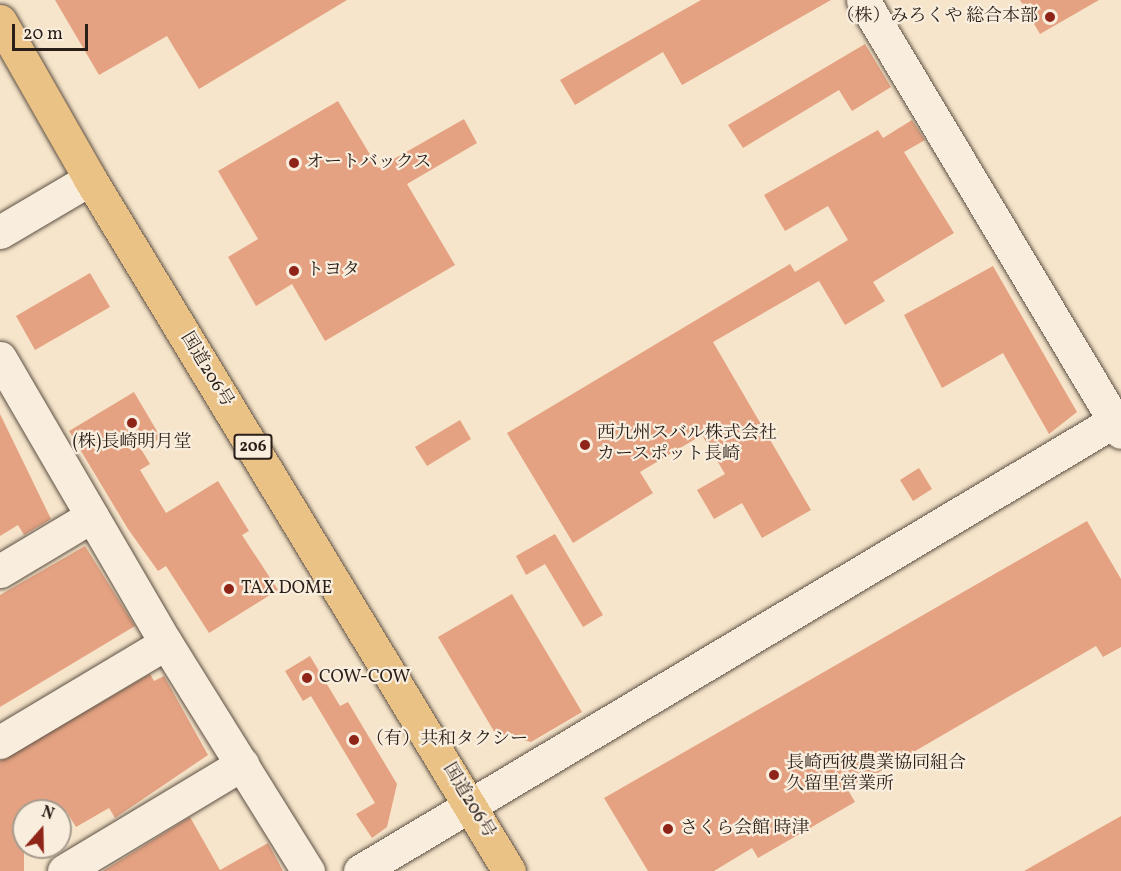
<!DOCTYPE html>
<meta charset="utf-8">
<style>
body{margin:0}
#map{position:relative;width:1121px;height:871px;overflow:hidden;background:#f6e5ca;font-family:Vollkorn,"Noto Serif JP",serif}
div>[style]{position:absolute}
.building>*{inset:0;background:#e4a282}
.roads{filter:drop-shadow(0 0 2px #5d5044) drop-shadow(0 0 2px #5d5044)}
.minor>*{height:33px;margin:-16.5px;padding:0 16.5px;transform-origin:16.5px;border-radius:16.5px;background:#f9eedd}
.highway>*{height:33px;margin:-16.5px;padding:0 16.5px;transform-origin:16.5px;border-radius:16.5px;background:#ebc285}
.dots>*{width:16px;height:16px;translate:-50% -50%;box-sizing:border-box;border:3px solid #f9eedd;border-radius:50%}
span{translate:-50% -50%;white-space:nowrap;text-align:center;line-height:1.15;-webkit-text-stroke:4.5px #f9eedd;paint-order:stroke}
.shield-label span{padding:2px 4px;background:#f9eedd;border:2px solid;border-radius:4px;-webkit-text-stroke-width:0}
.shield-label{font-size:16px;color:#2a1e18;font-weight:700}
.poi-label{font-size:18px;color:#2a1e18}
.right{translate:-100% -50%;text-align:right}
.left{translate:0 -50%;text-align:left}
.street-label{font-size:18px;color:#2a1e18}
.north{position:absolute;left:12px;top:799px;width:60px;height:60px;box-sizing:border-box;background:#f9eedd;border:2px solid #a69b8e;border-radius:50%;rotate:20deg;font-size:16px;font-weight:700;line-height:24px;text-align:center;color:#2a1e18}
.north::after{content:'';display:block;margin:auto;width:21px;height:27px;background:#8f2418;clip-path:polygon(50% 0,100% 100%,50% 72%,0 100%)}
.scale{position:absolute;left:12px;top:24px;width:76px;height:27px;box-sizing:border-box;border:3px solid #2a1e18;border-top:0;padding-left:8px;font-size:18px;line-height:21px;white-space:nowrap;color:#2a1e18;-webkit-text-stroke:4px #f9eedd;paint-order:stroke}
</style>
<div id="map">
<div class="building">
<i style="clip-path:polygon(55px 0,347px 0,199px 89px,167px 36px,99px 75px)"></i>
<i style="clip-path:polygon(701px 0,831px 0,682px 85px,663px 52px,575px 105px,560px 80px)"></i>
<i style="clip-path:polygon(1020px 0,1099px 0,1040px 34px)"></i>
<i style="clip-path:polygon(865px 44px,891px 87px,852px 111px,839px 90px,743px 148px,728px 125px)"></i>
<i style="clip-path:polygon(338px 101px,378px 168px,464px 119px,477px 143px,407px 184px,455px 265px,325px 341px,292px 284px,256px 306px,228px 257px,258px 239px,218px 171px)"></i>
<i style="clip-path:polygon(912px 120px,925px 140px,904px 152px,954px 233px,873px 282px,885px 301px,845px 325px,819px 281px,713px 342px,811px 510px,762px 538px,742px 503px,714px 519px,697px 490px,725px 474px,702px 435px,640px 472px,653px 493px,573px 543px,507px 433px,790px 264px,795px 272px,848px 240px,828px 206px,785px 231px,764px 195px,878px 130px,883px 138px)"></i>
<i style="clip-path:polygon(993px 266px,1077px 412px,1049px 434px,1003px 353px,942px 388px,904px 315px)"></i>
<i style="clip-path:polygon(90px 273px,110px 307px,35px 350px,16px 316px)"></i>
<i style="clip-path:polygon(134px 392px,161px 438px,141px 449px,150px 464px,140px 470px,166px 513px,218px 481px,249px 531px,242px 535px,278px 590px,209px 633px,166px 566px,158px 571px,128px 529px,69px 431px)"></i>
<i style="clip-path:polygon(0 414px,51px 519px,24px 535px,18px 525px,0 536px)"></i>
<i style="clip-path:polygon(460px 420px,471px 439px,427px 466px,415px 447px)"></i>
<i style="clip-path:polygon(919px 468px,932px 489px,913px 501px,900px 480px)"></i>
<i style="clip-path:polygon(1087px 521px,1121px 579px,1121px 647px,1103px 657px,1096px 646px,848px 790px,855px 802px,758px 858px,752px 848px,714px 871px,648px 871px,604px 798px)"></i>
<i style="clip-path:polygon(555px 534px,603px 615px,583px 627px,545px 564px,526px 575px,516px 556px)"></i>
<i style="clip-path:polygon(85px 546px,135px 626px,0 707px,0 595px)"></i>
<i style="clip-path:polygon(512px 594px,582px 712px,531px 742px,495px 733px,438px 637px)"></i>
<i style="clip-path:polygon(310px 656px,340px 706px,348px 702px,397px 784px,387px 827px,372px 838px,356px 814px,375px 803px,311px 696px,303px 701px,285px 671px)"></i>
<i style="clip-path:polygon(150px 674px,154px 681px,164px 676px,208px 755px,115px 818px,109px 808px,76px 827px,66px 811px,24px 811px,24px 871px,0 871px,0 761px)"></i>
<i style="clip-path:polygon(1121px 816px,1121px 871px,1024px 871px)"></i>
<i style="clip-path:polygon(190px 817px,220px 870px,268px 843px,283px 871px,103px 871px)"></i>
</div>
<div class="roads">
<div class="minor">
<i style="left:863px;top:0;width:503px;rotate:59.15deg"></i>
<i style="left:0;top:232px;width:104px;rotate:-30.5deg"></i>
<i style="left:0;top:358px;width:330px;rotate:59.8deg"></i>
<i style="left:166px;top:643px;width:269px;rotate:58.1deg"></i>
<i style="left:0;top:571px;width:107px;rotate:-30.9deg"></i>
<i style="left:0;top:742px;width:193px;rotate:-30.8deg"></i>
<i style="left:64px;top:871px;width:208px;rotate:-31deg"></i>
<i style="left:360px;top:871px;width:886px;rotate:-30.82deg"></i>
</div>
<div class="highway">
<i style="left:0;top:21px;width:182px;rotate:60.3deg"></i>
<i style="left:90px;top:179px;width:809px;rotate:58.81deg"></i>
</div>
</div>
<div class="dots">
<i style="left:1050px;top:17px;background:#8f2418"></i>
<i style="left:294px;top:163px;background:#8f2418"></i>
<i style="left:294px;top:271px;background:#8f2418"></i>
<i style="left:132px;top:423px;background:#8f2418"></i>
<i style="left:585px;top:445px;background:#8f2418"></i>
<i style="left:229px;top:589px;background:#8f2418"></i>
<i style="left:307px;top:678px;background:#8f2418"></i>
<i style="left:354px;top:740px;background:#8f2418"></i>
<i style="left:774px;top:775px;background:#8f2418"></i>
<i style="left:668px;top:829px;background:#8f2418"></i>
</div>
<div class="shield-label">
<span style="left:253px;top:447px">206</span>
</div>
<div class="poi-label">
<span class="right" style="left:1038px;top:17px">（株）みろくや 総合本部</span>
<span class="left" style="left:306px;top:163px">オートバックス</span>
<span class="left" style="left:306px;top:271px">トヨタ</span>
<span class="left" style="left:597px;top:445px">西九州スバル株式会社<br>カースポット長崎</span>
<span style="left:132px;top:443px">(株)長崎明月堂</span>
<span class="left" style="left:241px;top:589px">TAX DOME</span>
<span class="left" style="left:319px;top:678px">COW-COW</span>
<span class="left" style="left:366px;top:740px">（有）共和タクシー</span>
<span class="left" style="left:786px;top:775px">長崎西彼農業協同組合<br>久留里営業所</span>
<span class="left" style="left:680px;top:829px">さくら会館 時津</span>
</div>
<div class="street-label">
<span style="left:206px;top:370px;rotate:59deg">国道206号</span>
<span style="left:468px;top:801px;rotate:59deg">国道206号</span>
</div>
<div class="north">N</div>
<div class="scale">20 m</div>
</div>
